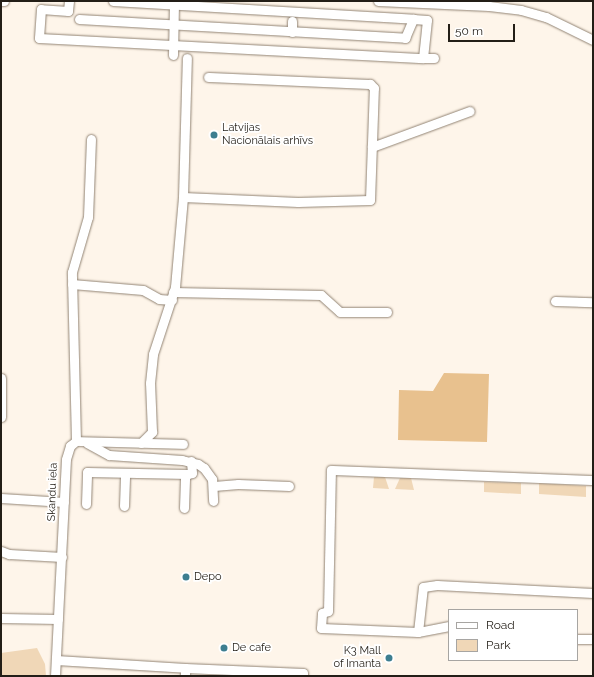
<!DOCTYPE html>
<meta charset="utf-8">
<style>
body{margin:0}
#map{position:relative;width:594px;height:677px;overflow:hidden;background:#fef5ea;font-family:Raleway,sans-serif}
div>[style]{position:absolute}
.green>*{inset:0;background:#f0d7b7}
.forest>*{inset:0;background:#e8c18e}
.roads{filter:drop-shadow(0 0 1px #928474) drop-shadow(0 0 1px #928474)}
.minor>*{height:9px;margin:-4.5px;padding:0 4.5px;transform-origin:4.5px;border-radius:4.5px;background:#fff}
.dots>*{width:11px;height:11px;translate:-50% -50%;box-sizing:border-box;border:2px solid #fff;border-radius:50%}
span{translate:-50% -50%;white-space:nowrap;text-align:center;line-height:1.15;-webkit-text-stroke:3.5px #fff;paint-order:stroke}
.poi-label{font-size:11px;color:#231e17}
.left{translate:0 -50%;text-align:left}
.right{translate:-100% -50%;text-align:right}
.street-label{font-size:11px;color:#231e17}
.frame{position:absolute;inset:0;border:2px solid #231e17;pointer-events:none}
.legend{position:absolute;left:448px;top:609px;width:130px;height:52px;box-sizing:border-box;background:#fff;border:1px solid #a7a5a2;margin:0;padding:5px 7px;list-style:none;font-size:12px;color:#231e17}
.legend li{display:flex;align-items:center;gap:8px;height:20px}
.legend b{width:20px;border:1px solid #a7a5a2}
.scale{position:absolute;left:448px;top:24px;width:67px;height:18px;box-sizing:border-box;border:2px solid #231e17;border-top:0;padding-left:5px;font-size:12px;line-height:14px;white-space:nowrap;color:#231e17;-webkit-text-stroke:3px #fff;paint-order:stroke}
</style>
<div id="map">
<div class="green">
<i style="clip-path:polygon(374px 477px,385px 477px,389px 489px,373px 488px)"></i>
<i style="clip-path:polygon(400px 478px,411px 478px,414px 490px,395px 489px)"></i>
<i style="clip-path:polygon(484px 482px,521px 483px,521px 494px,484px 492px)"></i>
<i style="clip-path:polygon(539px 483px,586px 486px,586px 497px,539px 494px)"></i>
<i style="clip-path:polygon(37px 648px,45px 664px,46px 676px,1px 676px,1px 653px)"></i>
</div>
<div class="forest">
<i style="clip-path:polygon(444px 373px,489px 374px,487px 442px,398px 440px,399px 390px,433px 391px)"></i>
</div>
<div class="roads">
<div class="minor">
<i style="left:1px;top:1px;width:3px"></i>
<i style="left:69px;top:1px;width:10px;rotate:96deg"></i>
<i style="left:68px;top:11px;width:27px;rotate:-176deg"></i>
<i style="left:41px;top:9px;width:29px;rotate:94deg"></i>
<i style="left:39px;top:38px;width:385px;rotate:3deg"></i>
<i style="left:113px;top:1px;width:301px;rotate:3.4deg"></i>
<i style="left:378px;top:1px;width:111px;rotate:2.6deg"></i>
<i style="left:489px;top:6px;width:32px;rotate:7deg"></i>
<i style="left:521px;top:10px;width:26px;rotate:16deg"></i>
<i style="left:546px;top:17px;width:52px;rotate:26.1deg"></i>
<i style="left:79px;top:19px;width:327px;rotate:3.3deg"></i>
<i style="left:405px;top:38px;width:21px;rotate:-67deg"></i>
<i style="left:413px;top:19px;width:14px;rotate:4deg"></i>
<i style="left:427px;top:20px;width:38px;rotate:96deg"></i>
<i style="left:423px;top:58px;width:11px"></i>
<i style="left:292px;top:32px;width:11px;rotate:-90deg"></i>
<i style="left:173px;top:55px;width:54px;rotate:-88.9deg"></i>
<i style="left:372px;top:147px;width:104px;rotate:-20.2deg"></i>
<i style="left:183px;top:197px;width:115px;rotate:2.5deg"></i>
<i style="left:298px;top:202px;width:72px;rotate:-1.6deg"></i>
<i style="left:370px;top:200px;width:112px;rotate:-88deg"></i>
<i style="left:374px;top:88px;width:6px;rotate:-135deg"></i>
<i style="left:370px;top:84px;width:162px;rotate:-177.5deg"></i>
<i style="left:72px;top:284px;width:71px;rotate:4.8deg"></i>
<i style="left:143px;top:290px;width:18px;rotate:29deg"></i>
<i style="left:159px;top:299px;width:13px;rotate:4deg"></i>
<i style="left:173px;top:292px;width:148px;rotate:1.2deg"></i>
<i style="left:321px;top:295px;width:25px;rotate:42deg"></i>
<i style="left:340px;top:312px;width:47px"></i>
<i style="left:555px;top:301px;width:38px;rotate:2deg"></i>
<i style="left:1px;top:378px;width:39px;rotate:90deg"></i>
<i style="left:76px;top:441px;width:169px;rotate:-91.4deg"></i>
<i style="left:72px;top:272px;width:57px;rotate:-73.8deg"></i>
<i style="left:88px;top:217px;width:78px;rotate:-87.8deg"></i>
<i style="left:87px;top:443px;width:25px;rotate:29deg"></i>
<i style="left:109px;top:455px;width:73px;rotate:3.9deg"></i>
<i style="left:182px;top:460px;width:16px;rotate:14deg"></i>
<i style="left:198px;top:464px;width:7px;rotate:34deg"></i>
<i style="left:204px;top:468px;width:14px;rotate:54deg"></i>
<i style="left:212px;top:479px;width:22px;rotate:87deg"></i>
<i style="left:141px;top:443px;width:16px;rotate:-45deg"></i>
<i style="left:152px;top:432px;width:49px;rotate:-92.3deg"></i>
<i style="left:150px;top:383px;width:29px;rotate:-84deg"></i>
<i style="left:153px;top:354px;width:71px;rotate:-71.8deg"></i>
<i style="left:175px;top:287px;width:90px;rotate:-84.9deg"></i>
<i style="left:183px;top:197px;width:139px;rotate:-88.4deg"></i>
<i style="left:214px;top:486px;width:24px;rotate:-5deg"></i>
<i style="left:238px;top:484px;width:51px;rotate:2.2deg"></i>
<i style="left:1px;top:498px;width:63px;rotate:3.6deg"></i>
<i style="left:86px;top:504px;width:32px;rotate:-88deg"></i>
<i style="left:87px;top:472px;width:101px;rotate:1.1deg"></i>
<i style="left:188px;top:474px;width:4px;rotate:-14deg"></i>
<i style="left:192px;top:473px;width:12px;rotate:-95deg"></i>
<i style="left:124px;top:506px;width:33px;rotate:-88deg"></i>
<i style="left:184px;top:508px;width:34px;rotate:-88deg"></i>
<i style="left:1px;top:551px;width:9px;rotate:21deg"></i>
<i style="left:9px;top:554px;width:53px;rotate:3.2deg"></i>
<i style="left:1px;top:618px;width:57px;rotate:1deg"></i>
<i style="left:449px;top:626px;width:32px;rotate:169deg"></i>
<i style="left:418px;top:632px;width:97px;rotate:-177.6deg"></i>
<i style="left:321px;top:628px;width:15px;rotate:-86deg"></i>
<i style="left:322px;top:613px;width:6px;rotate:-18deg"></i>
<i style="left:328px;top:611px;width:141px;rotate:-88.8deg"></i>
<i style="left:331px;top:470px;width:262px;rotate:2.2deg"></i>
<i style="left:418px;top:632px;width:45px;rotate:-83.7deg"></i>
<i style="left:423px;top:587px;width:14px;rotate:-8deg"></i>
<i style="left:437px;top:585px;width:156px;rotate:2.9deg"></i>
<i style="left:577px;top:639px;width:16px"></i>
<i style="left:56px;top:660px;width:129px;rotate:3.5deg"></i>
<i style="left:55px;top:676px;width:217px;rotate:-87.1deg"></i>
<i style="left:66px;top:459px;width:14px;rotate:-73deg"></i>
<i style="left:70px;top:446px;width:8px;rotate:-40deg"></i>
<i style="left:76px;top:441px;width:107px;rotate:1.6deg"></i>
<i style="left:185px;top:676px;width:8px;rotate:-90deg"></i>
<i style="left:185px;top:668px;width:118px;rotate:2.4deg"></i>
<i style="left:303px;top:673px;width:3px;rotate:90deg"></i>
</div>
</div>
<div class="dots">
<i style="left:214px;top:135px;background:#3d7e90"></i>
<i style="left:186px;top:577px;background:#3d7e90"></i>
<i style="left:224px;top:648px;background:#3d7e90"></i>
<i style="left:389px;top:658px;background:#3d7e90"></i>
</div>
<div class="poi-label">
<span class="left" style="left:222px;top:135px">Latvijas<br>Nacionālais arhīvs</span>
<span class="left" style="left:194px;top:577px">Depo</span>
<span class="left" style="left:232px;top:648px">De cafe</span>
<span class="right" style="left:381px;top:658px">K3 Mall<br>of Imanta</span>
</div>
<div class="street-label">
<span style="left:53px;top:492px;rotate:-88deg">Skandu iela</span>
</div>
<div class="frame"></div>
<ul class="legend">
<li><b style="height:5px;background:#fff"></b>Road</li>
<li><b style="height:11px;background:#f0d7b7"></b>Park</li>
</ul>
<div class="scale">50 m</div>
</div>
